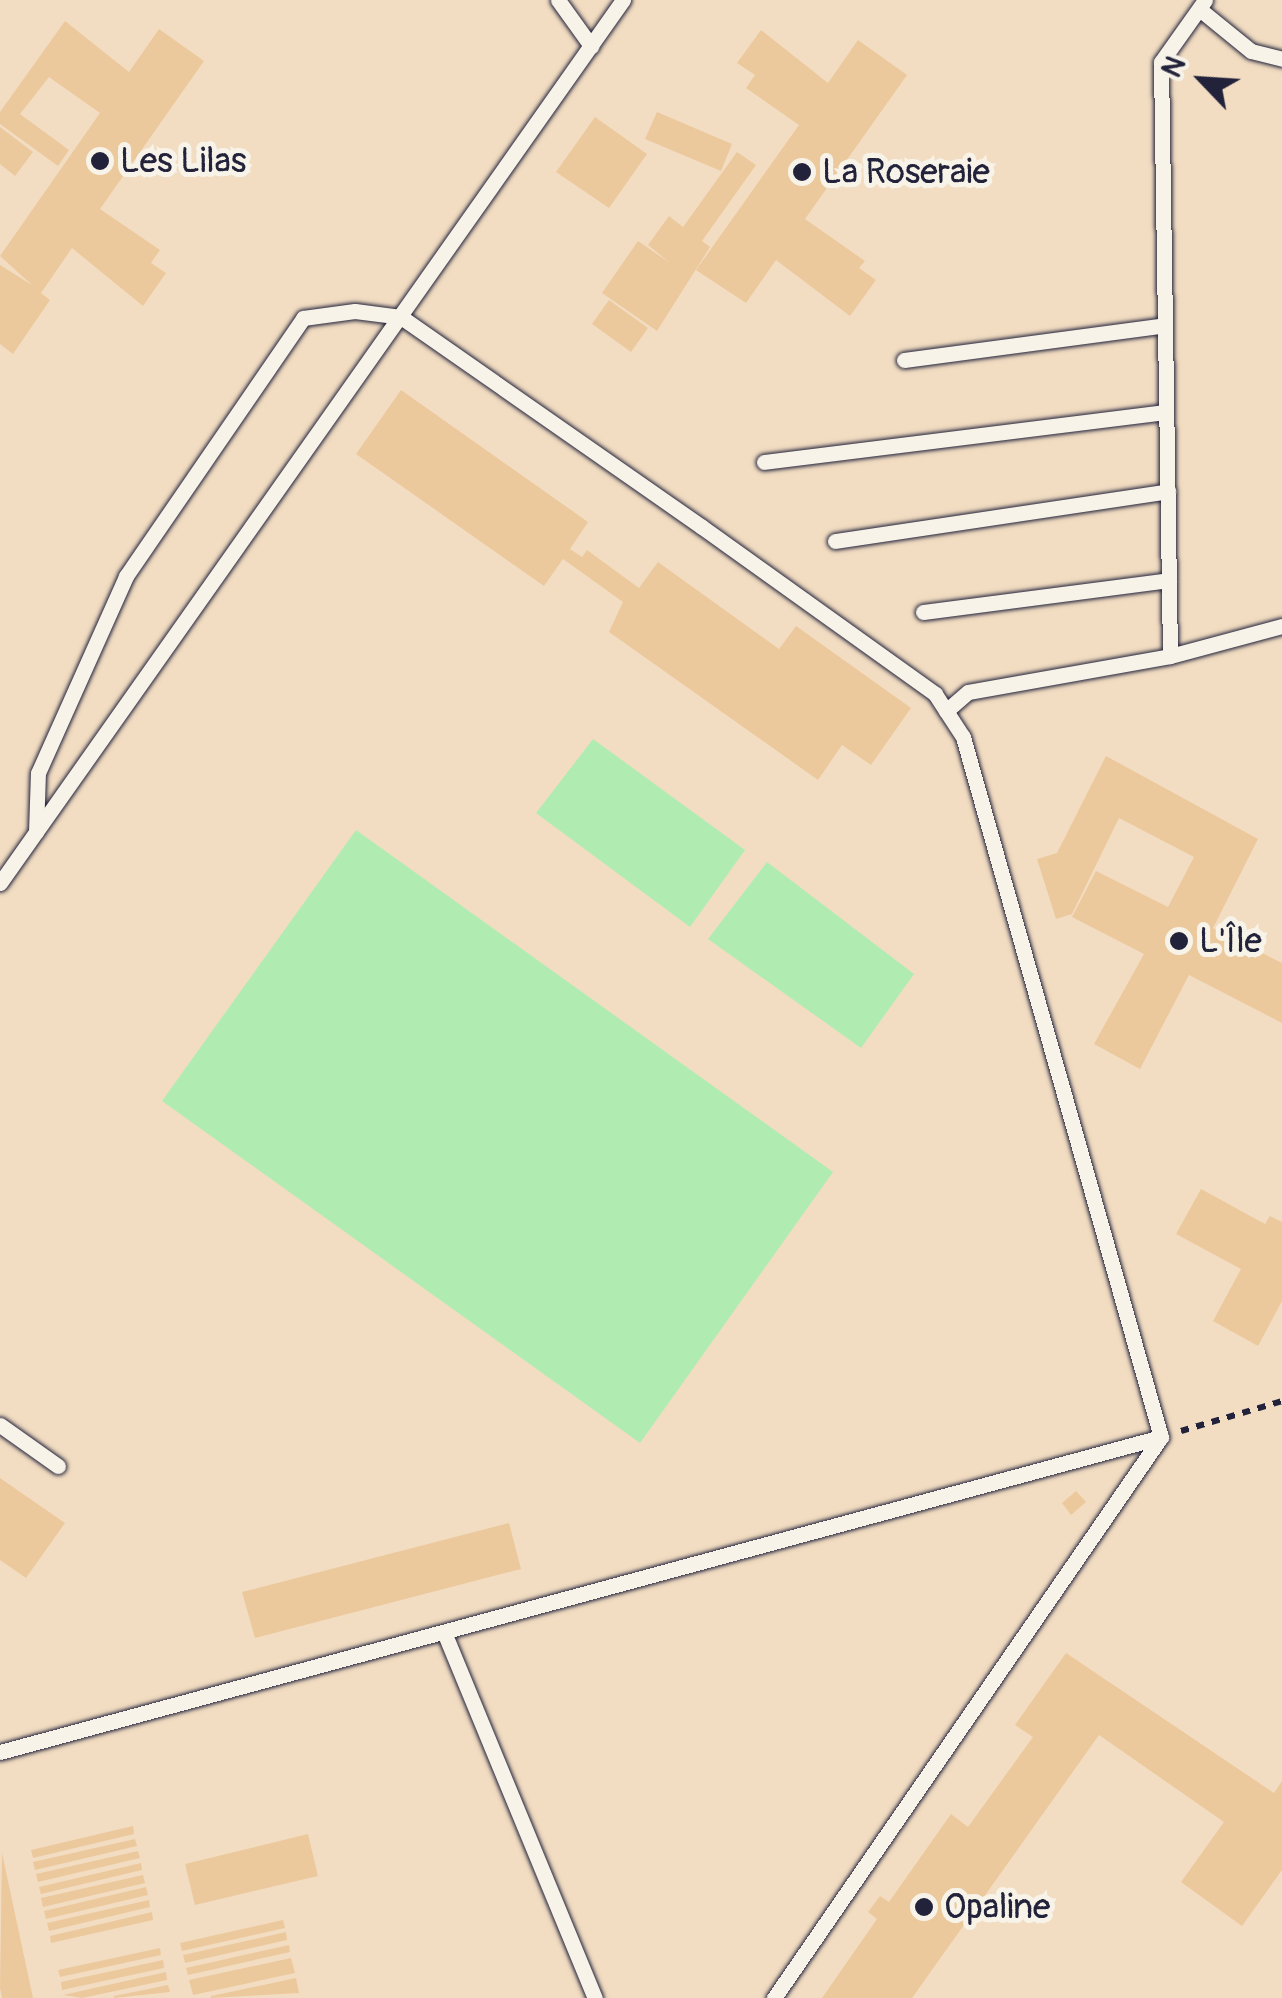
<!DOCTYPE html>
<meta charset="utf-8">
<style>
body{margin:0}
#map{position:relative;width:1282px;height:1998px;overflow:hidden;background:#f4e6d2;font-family:Pangolin,sans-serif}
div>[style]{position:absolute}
.built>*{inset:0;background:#f2ddc2}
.green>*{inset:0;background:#b0ecb2}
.building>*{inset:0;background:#ecc99d}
.path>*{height:6px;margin-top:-3px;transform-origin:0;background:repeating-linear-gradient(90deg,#22223b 0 8px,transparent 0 16px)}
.roads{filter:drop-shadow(0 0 2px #22223b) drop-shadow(0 0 2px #22223b)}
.lane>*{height:15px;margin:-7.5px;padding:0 7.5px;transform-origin:7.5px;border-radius:7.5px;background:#f7f3e8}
.dots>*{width:28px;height:28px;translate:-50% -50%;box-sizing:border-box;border:5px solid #f7f3e8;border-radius:50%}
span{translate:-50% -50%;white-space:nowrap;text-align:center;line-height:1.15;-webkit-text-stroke:10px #f7f3e8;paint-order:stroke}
.poi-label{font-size:35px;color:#22223b}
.left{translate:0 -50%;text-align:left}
.north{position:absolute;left:1152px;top:30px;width:100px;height:100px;-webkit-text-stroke:8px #f7f3e8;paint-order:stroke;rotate:295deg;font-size:28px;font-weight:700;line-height:40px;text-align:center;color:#22223b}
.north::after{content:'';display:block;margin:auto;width:35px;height:45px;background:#22223b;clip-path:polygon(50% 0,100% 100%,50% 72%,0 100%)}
</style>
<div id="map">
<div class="built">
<i style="clip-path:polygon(0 0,1282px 0,1282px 1998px,0 1998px)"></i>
</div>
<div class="green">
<i style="clip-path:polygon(593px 739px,745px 850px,690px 927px,536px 813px)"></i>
<i style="clip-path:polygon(356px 830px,833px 1172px,640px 1443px,162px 1101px)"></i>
<i style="clip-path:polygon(767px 862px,914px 974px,861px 1048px,708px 939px)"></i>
</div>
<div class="building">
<i style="clip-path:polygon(65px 21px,129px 72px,159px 29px,204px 61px,100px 209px,160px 250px,151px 263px,166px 273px,143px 306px,72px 248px,41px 293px,50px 300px,13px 354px,0 344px,0 265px,32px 285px,0 256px,100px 113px,49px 77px,20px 114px,69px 150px,58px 166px,0 124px,0 112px)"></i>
<i style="clip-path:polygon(761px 30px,828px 83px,858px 40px,907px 75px,805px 219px,865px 261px,859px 268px,876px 280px,850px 316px,776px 260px,746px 303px,696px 270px,799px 125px,746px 88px,755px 75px,737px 63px)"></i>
<i style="clip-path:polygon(657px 112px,732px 144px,721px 171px,645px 139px)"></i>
<i style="clip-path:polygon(595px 117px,647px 154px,609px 208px,556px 172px)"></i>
<i style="clip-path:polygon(0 127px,33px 152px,15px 176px,0 164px)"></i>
<i style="clip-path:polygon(737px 152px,756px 165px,702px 241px,710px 247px,657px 331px,602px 293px,638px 241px,670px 263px,648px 245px,669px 216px,683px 227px)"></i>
<i style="clip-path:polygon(609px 300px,648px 328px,631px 352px,592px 324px)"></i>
<i style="clip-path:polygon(401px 390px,588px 522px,570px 549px,582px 557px,587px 550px,639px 588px,658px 562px,779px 649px,796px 626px,911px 708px,871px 765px,842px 745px,818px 780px,609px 632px,623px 602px,563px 559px,544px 586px,356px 454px)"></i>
<i style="clip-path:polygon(1106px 756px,1258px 839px,1213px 928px,1282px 963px,1282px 1023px,1189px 975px,1140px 1069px,1094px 1044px,1144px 954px,1072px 917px,1096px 871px,1168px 907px,1194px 857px,1119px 818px,1072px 914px,1056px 919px,1037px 859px,1057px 853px)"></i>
<i style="clip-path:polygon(1201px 1189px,1265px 1224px,1270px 1216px,1282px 1222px,1282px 1301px,1258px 1346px,1213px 1321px,1241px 1269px,1176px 1234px)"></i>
<i style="clip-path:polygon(0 1478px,65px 1523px,26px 1578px,0 1560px)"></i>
<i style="clip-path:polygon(1076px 1491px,1086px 1502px,1071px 1515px,1062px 1503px)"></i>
<i style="clip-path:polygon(509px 1523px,521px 1569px,255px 1638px,242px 1592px)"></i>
<i style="clip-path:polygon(1066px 1653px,1274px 1793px,1282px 1781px,1282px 1870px,1242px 1926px,1181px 1882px,1224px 1822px,1099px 1735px,912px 1998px,822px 1998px,877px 1919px,868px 1912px,880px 1896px,889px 1902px,951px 1814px,968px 1827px,1033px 1737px,1015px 1725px)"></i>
<i style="clip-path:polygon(133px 1826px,134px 1834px,33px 1858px,31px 1850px)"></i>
<i style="clip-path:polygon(308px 1834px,318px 1876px,195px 1905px,185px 1864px)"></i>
<i style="clip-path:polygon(135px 1839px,137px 1846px,35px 1870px,33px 1862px)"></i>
<i style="clip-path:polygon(138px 1851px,140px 1858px,38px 1882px,36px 1874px)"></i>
<i style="clip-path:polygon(2px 1853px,33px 1998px,2px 1998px,0 1988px)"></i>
<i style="clip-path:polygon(141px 1863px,142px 1870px,41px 1894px,39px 1887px)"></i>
<i style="clip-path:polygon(143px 1875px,145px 1883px,43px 1907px,41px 1898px)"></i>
<i style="clip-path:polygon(146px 1887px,148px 1895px,46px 1919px,44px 1911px)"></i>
<i style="clip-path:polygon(149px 1900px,150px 1907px,49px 1931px,47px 1923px)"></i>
<i style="clip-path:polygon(152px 1912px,153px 1920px,51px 1943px,50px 1936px)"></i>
<i style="clip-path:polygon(283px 1920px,285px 1928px,182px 1951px,180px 1943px)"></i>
<i style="clip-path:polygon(286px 1932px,287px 1940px,185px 1963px,183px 1955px)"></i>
<i style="clip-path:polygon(289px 1945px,290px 1952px,188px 1975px,186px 1968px)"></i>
<i style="clip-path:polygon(160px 1948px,161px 1955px,60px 1977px,58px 1970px)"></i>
<i style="clip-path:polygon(291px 1958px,295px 1973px,193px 1995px,189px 1980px)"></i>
<i style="clip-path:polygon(163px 1960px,164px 1968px,62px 1990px,61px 1982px)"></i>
<i style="clip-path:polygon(166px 1972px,167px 1980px,82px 1998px,63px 1995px)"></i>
<i style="clip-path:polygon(296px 1978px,299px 1993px,211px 1998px,211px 1996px)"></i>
<i style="clip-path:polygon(168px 1985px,170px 1992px,114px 1998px,114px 1996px)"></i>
</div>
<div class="path">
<i style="left:1181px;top:1431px;width:105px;rotate:-16.5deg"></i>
</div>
<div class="roads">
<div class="lane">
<i style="left:558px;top:0;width:57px;rotate:54.3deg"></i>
<i style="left:1203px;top:12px;width:62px;rotate:39.1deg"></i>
<i style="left:1251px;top:51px;width:32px;rotate:14deg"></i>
<i style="left:904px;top:360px;width:263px;rotate:-7.6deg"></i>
<i style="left:764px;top:462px;width:405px;rotate:-7.1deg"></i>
<i style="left:835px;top:541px;width:337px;rotate:-8.5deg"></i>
<i style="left:923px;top:612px;width:248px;rotate:-7.4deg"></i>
<i style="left:1170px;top:656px;width:594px;rotate:-90.87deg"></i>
<i style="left:1161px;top:62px;width:76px;rotate:-54.6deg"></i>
<i style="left:946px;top:711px;width:29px;rotate:-41deg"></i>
<i style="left:968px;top:692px;width:205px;rotate:-10.1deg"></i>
<i style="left:1170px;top:656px;width:116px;rotate:-15deg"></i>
<i style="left:36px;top:832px;width:59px;rotate:-88.1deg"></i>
<i style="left:38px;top:773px;width:216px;rotate:-65.9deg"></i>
<i style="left:126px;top:576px;width:313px;rotate:-55.5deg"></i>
<i style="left:303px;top:318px;width:52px;rotate:-7.7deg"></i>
<i style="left:355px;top:311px;width:46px;rotate:7.4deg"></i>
<i style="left:401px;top:317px;width:367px;rotate:34.9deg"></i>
<i style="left:702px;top:527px;width:287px;rotate:35.6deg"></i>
<i style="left:935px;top:694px;width:51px;rotate:56.9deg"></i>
<i style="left:963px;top:737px;width:727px;rotate:74.21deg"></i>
<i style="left:1161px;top:1437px;width:682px;rotate:124.6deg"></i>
<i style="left:0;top:883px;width:1081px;rotate:-54.8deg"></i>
<i style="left:0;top:1425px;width:71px;rotate:35.3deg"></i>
<i style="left:444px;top:1632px;width:396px;rotate:67.6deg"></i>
<i style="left:0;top:1752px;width:1203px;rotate:-15.18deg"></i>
</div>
</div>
<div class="dots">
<i style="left:100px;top:161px;background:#22223b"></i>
<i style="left:802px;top:172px;background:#22223b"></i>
<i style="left:1179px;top:941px;background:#22223b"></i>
<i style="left:924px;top:1907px;background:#22223b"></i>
</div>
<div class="poi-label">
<span class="left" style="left:120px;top:161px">Les Lilas</span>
<span class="left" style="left:822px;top:172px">La Roseraie</span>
<span class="left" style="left:1199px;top:941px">L'Île</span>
<span class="left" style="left:944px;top:1907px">Opaline</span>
</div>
<div class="north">N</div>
</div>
